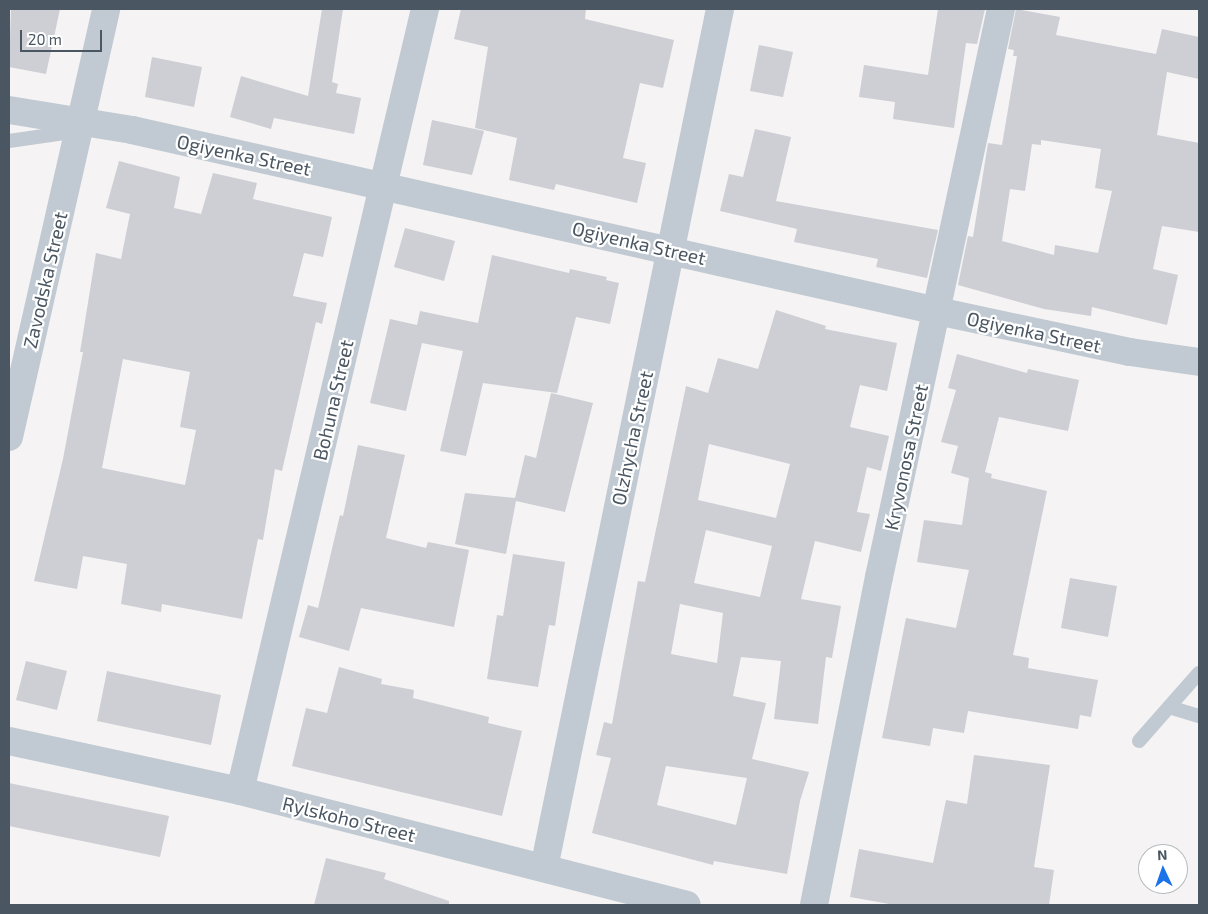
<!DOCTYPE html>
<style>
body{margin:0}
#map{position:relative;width:1208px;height:914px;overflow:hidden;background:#f5f3f3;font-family:"Exo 2",sans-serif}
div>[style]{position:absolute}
.building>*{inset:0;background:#cdcfd5}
.service>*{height:14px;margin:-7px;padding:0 7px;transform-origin:7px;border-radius:7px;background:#c1cad2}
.minor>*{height:28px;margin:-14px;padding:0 14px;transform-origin:14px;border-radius:14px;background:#c1cad2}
span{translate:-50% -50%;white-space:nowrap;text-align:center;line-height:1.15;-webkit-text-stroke:4.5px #fff;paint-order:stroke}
.street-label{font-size:19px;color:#4a5661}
.frame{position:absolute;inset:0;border:10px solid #4a5661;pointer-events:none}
.north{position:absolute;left:1138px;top:844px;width:50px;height:50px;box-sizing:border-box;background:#fff;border:1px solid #b7bbc0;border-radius:50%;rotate:357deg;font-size:14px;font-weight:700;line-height:20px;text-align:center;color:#4a5661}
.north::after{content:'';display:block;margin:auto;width:18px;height:22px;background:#1a73e8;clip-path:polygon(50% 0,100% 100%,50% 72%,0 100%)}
.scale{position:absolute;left:20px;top:30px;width:82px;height:22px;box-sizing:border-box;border:2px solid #4a5661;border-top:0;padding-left:6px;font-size:15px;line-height:18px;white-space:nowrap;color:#4a5661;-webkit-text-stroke:4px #fff;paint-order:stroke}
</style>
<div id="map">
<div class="building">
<i style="clip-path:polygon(11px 9px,60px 9px,46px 74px,9px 67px)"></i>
<i style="clip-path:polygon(322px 9px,343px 9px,332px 82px,338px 84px,336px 93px,361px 98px,354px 134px,274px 118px,271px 129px,230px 117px,241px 76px,308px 96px)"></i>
<i style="clip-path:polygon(461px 9px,586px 9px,585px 19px,674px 40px,663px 88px,640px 83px,623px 158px,646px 163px,637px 203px,556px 184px,554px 190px,509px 180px,517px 138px,475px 128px,488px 47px,454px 39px)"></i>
<i style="clip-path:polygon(938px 9px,985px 9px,977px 44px,966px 43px,954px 128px,893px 119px,895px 102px,859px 97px,864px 65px,928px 75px)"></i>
<i style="clip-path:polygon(evenodd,1016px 9px,1060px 17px,1056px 35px,1156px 54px,1162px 29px,1199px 37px,1199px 79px,1167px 72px,1157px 135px,1199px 143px,1199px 232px,1162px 226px,1153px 269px,1178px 275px,1167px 325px,1092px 307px,1091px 316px,1044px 309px,958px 285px,968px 236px,973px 237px,988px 143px,1002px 145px,1017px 56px,1013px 56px,1014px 50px,1008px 49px,1016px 9px,1041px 140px,1101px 149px,1095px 188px,1112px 191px,1098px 253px,1055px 245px,1054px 255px,1002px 241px,1010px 189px,1025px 191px,1032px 144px,1041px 145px,1041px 140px)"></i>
<i style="clip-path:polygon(759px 45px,793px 52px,783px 97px,750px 91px)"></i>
<i style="clip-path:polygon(152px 57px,202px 67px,194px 107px,145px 97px)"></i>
<i style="clip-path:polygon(432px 120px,484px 131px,472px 175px,423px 165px)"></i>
<i style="clip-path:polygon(755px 129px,791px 137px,776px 201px,938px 230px,927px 278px,876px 267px,878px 259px,794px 242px,797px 229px,720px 211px,729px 174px,743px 177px)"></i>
<i style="clip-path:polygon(evenodd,119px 161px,180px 177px,174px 208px,201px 214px,213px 173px,257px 183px,253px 199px,332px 217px,323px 257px,304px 253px,293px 296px,327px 303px,322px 324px,316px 322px,282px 471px,275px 469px,263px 540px,258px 539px,242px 619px,162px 604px,161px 612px,121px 604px,127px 564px,83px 556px,77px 589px,34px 581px,63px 459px,83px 352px,80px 352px,96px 253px,121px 259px,130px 214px,106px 208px,119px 161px,123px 359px,190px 372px,180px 427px,196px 430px,185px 485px,102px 468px,123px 359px)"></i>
<i style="clip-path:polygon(405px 228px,455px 241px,444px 281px,394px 267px)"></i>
<i style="clip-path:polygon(492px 255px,569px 273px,570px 269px,607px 277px,606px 280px,619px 283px,610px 324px,576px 317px,557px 393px,483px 383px,466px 456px,440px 451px,463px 351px,422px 343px,406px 411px,370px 403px,390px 319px,417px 325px,420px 311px,478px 323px)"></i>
<i style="clip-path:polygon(evenodd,776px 310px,826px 326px,825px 329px,897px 343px,887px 391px,860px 385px,850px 427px,889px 436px,881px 471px,867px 467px,857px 512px,870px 514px,861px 552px,815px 541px,801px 599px,841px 606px,832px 658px,826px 657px,818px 724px,774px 719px,781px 661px,741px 657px,733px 696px,766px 703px,752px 759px,809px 772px,800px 801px,787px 874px,714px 861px,713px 865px,592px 833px,611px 758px,596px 755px,604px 722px,612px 724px,638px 581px,645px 582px,686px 386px,708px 393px,718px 358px,758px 369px,776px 310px,709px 444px,790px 464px,776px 518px,698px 500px,709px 444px,776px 310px,706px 530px,772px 546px,760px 597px,694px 583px,706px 530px,776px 310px,680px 604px,723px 613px,717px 663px,671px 654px,680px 604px,776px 310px,666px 766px,747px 778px,736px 825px,657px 805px,666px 766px)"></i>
<i style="clip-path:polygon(957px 354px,1027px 373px,1028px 369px,1079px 380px,1068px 431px,999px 417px,985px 472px,992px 474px,991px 478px,1047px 491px,1013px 655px,1029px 658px,1028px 668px,1098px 680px,1091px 717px,1080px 715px,1078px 729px,968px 711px,964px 733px,933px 728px,930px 746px,882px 738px,906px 618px,956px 628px,969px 570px,917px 562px,924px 520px,962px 525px,969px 478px,951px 473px,958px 446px,941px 442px,956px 390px,948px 388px)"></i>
<i style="clip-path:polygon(551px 393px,593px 403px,565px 512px,516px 501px,506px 554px,455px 544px,465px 493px,515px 498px,525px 455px,536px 458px)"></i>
<i style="clip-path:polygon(358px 445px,405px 455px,386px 538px,426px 548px,428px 542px,469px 550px,454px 627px,361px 608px,349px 651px,299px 637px,308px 605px,318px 608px,340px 515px,343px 516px)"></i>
<i style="clip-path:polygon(513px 554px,565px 562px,555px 626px,549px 625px,538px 687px,487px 679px,497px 615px,503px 616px)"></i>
<i style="clip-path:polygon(1070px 578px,1117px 586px,1108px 637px,1061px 628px)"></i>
<i style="clip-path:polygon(26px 661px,67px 671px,57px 710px,16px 700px)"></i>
<i style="clip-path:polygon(339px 667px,382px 679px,381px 684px,414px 690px,413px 698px,489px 717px,488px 723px,522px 731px,502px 816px,292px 766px,306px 708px,327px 713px)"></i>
<i style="clip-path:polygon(107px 671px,221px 695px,211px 745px,97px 721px)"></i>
<i style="clip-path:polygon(974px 755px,1050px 765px,1034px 867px,1054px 870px,1049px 905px,895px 905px,850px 897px,859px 849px,933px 863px,946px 800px,967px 804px)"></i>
<i style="clip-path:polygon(9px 783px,169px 816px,160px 857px,9px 826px)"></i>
<i style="clip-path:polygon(326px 858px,386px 873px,384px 879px,449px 901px,449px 905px,314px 905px)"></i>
</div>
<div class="service">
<i style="left:9px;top:141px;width:70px;rotate:-8.2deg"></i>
<i style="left:1169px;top:707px;width:31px;rotate:17deg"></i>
<i style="left:1139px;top:741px;width:91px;rotate:-48.6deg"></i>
</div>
<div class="minor">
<i style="left:9px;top:110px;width:125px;rotate:9.2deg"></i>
<i style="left:132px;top:130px;width:825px;rotate:12.67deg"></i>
<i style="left:937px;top:311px;width:197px;rotate:12deg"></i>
<i style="left:1130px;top:352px;width:70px;rotate:8.2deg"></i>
<i style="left:9px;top:437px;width:439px;rotate:-77.2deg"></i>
<i style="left:9px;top:741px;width:236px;rotate:12.2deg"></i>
<i style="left:240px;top:791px;width:461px;rotate:14.3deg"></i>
<i style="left:240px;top:791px;width:804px;rotate:-76.69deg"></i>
<i style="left:544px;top:868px;width:877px;rotate:-78.42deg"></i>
<i style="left:814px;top:905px;width:334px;rotate:-78.8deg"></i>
<i style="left:879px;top:577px;width:581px;rotate:-77.88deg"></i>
</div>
<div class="street-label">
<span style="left:244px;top:155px;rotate:12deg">Ogiyenka Street</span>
<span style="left:639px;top:243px;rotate:13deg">Ogiyenka Street</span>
<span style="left:45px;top:280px;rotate:-77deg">Zavodska Street</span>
<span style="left:1034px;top:332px;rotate:12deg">Ogiyenka Street</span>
<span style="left:333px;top:400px;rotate:-77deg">Bohuna Street</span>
<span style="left:632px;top:438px;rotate:-78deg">Olzhycha Street</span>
<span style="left:906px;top:457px;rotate:-78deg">Kryvonosa Street</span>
<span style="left:349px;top:819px;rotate:14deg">Rylskoho Street</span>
</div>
<div class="frame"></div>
<div class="north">N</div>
<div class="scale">20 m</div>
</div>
